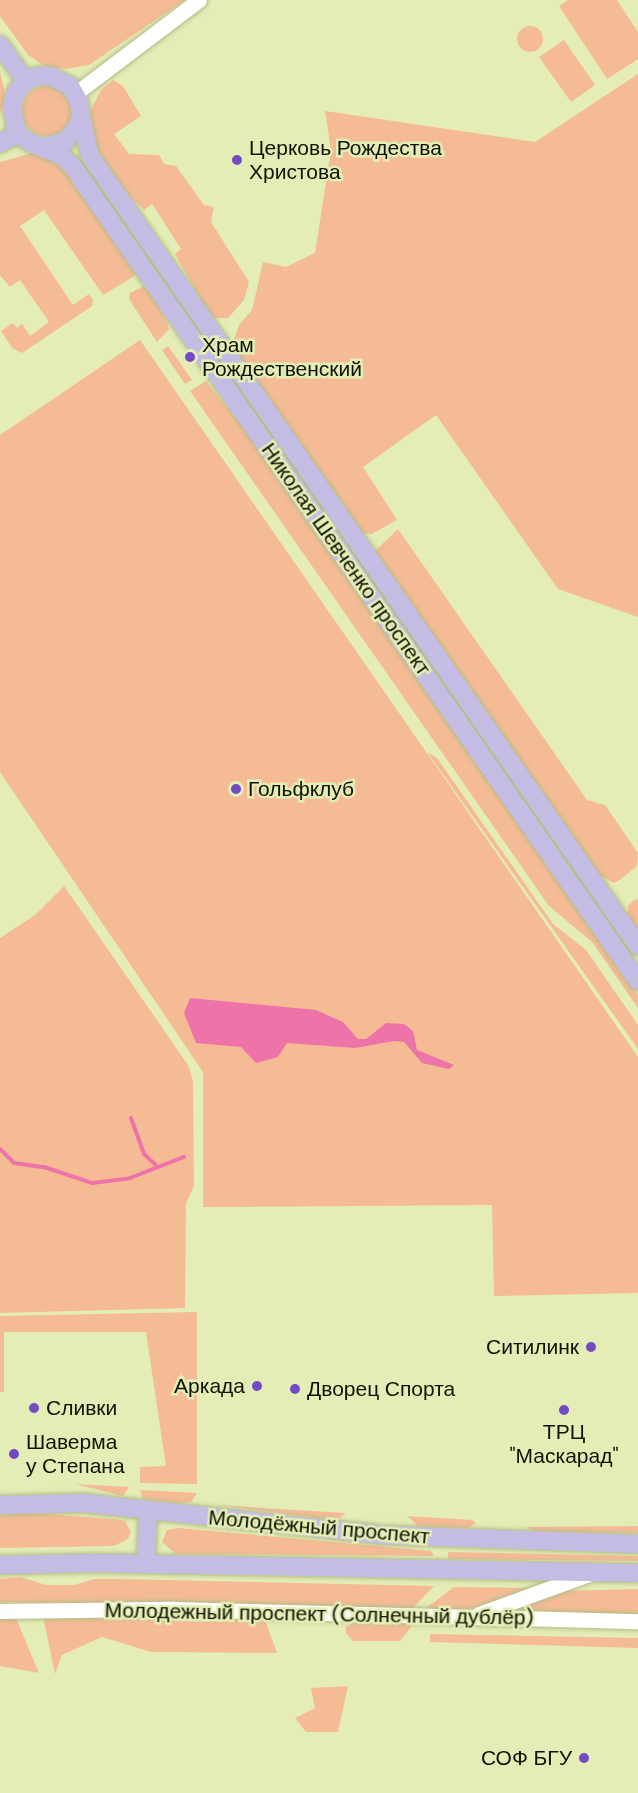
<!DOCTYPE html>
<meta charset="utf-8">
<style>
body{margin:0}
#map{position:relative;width:638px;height:1793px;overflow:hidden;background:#e4edb6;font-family:"DM Sans",sans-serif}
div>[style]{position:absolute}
.green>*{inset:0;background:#f5bb95}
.round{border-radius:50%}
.water>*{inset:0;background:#ee73a8}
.stream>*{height:4px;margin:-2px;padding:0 2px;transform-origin:2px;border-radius:2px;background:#ee73a8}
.roads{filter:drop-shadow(0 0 2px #b4bc87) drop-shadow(0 0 2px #b4bc87)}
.minor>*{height:15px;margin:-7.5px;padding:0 7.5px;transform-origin:7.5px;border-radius:7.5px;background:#fff}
.major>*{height:18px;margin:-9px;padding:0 9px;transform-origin:9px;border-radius:9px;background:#c5bce3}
.dots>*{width:16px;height:16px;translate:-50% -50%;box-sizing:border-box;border:3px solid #e4edb6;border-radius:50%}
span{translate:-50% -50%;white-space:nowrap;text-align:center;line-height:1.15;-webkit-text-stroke:5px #e4edb6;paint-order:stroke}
.poi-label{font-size:21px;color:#111302}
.left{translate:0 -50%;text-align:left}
.right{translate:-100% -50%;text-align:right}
.street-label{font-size:21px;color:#111302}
</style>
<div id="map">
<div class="green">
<i style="clip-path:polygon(0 0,185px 0,89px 65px,65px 69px,45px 66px,28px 55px,0 16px)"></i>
<i style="clip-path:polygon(568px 0,617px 0,638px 32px,638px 59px,607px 79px,559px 6px)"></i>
<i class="round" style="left:517px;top:26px;width:26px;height:26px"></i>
<i style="clip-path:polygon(564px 40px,595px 85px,571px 102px,539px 57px)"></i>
<i style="clip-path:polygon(0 72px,5px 93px,0 116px)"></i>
<i style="clip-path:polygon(638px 74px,638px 617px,558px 589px,436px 415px,363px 467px,397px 520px,372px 534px,363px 533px,235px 352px,233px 342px,239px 325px,252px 310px,263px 262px,286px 267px,315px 253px,331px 150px,325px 111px,535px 142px)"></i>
<i style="clip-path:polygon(113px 80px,123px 86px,141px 116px,114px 134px,129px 154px,159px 155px,164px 164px,176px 166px,204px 205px,214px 207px,211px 222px,249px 282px,244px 300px,228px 318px,214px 318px,207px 311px,175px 254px,181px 249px,152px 204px,144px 210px,121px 188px,95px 148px,89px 113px,101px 90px)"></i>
<i class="round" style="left:22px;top:86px;width:50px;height:50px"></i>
<i style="clip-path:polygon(36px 152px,63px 168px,135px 272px,133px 277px,103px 295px,44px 210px,20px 226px,73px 305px,89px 294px,93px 300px,92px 306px,22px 353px,13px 349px,1px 331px,13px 323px,17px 328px,22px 324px,30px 336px,49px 322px,20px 280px,10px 287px,0 275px,0 162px)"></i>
<i style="clip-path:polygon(142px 287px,148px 287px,167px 322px,169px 329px,157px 342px,129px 299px,130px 293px)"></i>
<i style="clip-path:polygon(140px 340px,638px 1057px,638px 1293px,494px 1296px,492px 1205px,203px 1207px,203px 1072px,0 772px,0 435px)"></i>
<i style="clip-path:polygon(168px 346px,192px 380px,185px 384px,162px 350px)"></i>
<i style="clip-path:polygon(206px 381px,262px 451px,638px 995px,638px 1008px,592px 942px,549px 906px,190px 391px)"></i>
<i style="clip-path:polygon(398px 529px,587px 800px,605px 805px,638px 853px,637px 866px,621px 879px,614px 883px,599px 875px,375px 551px)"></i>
<i style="clip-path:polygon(427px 752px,437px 758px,553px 924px,586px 950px,638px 1025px,638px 1049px)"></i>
<i style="clip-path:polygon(64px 886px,188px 1065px,193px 1081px,194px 1186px,186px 1203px,185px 1308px,0 1313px,0 938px,35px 915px)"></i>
<i style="clip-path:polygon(635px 899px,638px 900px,638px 931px,628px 918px,628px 906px)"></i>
<i style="clip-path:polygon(197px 1312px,197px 1484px,140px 1483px,140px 1467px,166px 1466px,146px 1332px,4px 1332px,4px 1392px,0 1392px,0 1316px)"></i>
<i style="clip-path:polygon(75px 1484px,129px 1487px,123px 1496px)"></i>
<i style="clip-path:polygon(140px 1490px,197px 1493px,191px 1502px,179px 1503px,143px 1499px)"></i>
<i style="clip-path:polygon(215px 1505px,346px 1513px,337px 1520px)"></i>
<i style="clip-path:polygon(30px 1513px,114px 1519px,125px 1521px,131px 1532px,128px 1539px,114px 1546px,0 1548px,0 1515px)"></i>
<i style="clip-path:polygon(407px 1516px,472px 1520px,476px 1523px,467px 1528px,418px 1526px)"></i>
<i style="clip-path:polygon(638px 1526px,638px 1533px,533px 1531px,526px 1527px)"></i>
<i style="clip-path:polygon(179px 1528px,431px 1551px,434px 1556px,176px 1554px,162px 1542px,167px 1530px)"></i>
<i style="clip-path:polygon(448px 1552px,638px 1556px,638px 1561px,448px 1559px)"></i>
<i style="clip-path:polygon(20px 1577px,46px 1585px,74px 1585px,94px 1579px,119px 1579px,434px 1586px,413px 1608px,0 1602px,0 1579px)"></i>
<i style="clip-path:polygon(454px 1587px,533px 1588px,468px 1610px,425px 1609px)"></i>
<i style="clip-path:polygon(638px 1589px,638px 1614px,505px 1611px,559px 1591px)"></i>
<i style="clip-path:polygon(43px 1616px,265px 1620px,277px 1653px,151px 1652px,102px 1637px,62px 1655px,55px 1674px)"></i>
<i style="clip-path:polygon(16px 1618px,39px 1673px,0 1666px,0 1619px)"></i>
<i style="clip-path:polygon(415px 1622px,400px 1641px,353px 1641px,346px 1633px,346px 1627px,353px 1623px)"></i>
<i style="clip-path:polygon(430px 1634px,638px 1638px,638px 1648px,430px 1642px)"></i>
<i style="clip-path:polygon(348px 1686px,338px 1732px,306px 1732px,295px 1718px,315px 1708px,311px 1688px)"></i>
</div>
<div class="water">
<i style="clip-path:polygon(190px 998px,316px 1010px,343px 1022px,358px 1039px,366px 1039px,386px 1023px,404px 1024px,413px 1031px,417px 1050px,454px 1065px,449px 1069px,422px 1063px,404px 1042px,394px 1041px,355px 1048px,287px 1043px,278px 1057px,256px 1063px,241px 1047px,196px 1043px,184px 1013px)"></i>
</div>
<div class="stream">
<i style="left:131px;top:1118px;width:38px;rotate:70deg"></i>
<i style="left:144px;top:1154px;width:16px;rotate:43deg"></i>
<i style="left:0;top:1149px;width:20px;rotate:45deg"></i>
<i style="left:14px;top:1163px;width:30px;rotate:8deg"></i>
<i style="left:44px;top:1167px;width:51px;rotate:18.4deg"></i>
<i style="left:92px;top:1183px;width:38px;rotate:-7deg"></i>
<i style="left:130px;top:1178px;width:58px;rotate:-21.3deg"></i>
</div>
<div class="roads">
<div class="minor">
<i style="left:76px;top:93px;width:154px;rotate:-37.1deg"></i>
<i style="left:0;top:1611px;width:174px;rotate:-0.7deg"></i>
<i style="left:174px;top:1609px;width:464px;rotate:1.5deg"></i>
<i style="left:479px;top:1614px;width:117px;rotate:-20deg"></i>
</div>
<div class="major">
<i style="left:0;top:45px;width:44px;rotate:54.2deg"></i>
<i style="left:81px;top:116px;width:41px;rotate:77.3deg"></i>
<i style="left:90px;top:156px;width:961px;rotate:55.25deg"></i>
<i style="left:0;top:143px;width:19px;rotate:-28deg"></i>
<i style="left:44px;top:147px;width:23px;rotate:-15deg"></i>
<i style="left:66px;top:141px;width:18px;rotate:-52deg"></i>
<i style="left:77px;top:127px;width:12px;rotate:-70deg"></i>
<i style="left:81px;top:116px;width:14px;rotate:-98deg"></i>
<i style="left:79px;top:102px;width:18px;rotate:-119deg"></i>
<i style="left:70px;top:86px;width:22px;rotate:-153deg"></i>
<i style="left:50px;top:76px;width:12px;rotate:180deg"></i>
<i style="left:38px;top:76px;width:13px;rotate:157deg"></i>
<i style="left:26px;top:81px;width:15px;rotate:132deg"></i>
<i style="left:16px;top:92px;width:15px;rotate:106deg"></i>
<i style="left:12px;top:106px;width:28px;rotate:80deg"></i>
<i style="left:17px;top:134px;width:19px;rotate:32deg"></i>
<i style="left:33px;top:144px;width:30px;rotate:21deg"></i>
<i style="left:61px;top:155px;width:17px;rotate:45deg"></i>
<i style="left:73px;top:167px;width:991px;rotate:55.24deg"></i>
<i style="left:0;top:1505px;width:83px;rotate:-1.4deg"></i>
<i style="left:83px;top:1503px;width:300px;rotate:6.1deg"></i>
<i style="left:381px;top:1535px;width:257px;rotate:2deg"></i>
<i style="left:146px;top:1564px;width:53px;rotate:-87.8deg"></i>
<i style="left:0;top:1565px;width:93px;rotate:-1.2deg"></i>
<i style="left:93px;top:1563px;width:545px;rotate:1.05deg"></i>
</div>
</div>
<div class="dots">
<i style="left:237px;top:160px;background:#734ac3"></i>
<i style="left:190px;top:357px;background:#734ac3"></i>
<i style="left:236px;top:789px;background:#734ac3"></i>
<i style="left:591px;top:1347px;background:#734ac3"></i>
<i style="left:257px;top:1386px;background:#734ac3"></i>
<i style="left:295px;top:1389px;background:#734ac3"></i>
<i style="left:34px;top:1408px;background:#734ac3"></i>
<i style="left:564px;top:1410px;background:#734ac3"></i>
<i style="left:14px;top:1454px;background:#734ac3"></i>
<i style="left:584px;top:1758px;background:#734ac3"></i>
</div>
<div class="poi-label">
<span class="left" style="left:249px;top:160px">Церковь Рождества<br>Христова</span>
<span class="left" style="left:202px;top:357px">Храм<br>Рождественский</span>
<span class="left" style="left:248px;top:789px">Гольфклуб</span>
<span class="right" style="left:579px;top:1347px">Ситилинк</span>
<span class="right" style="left:245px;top:1386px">Аркада</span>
<span class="left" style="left:307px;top:1389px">Дворец Спорта</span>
<span class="left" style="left:46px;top:1408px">Сливки</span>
<span style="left:564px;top:1444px">ТРЦ<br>"Маскарад"</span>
<span class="left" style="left:26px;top:1454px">Шаверма<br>у Степана</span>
<span class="right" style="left:572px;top:1758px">СОФ БГУ</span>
</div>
<div class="street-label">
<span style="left:346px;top:559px;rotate:55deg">Николая Шевченко проспект</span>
<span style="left:319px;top:1527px;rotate:5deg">Молодёжный проспект</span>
<span style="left:319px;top:1614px;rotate:1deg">Молодежный проспект (Солнечный дублёр)</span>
</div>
</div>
